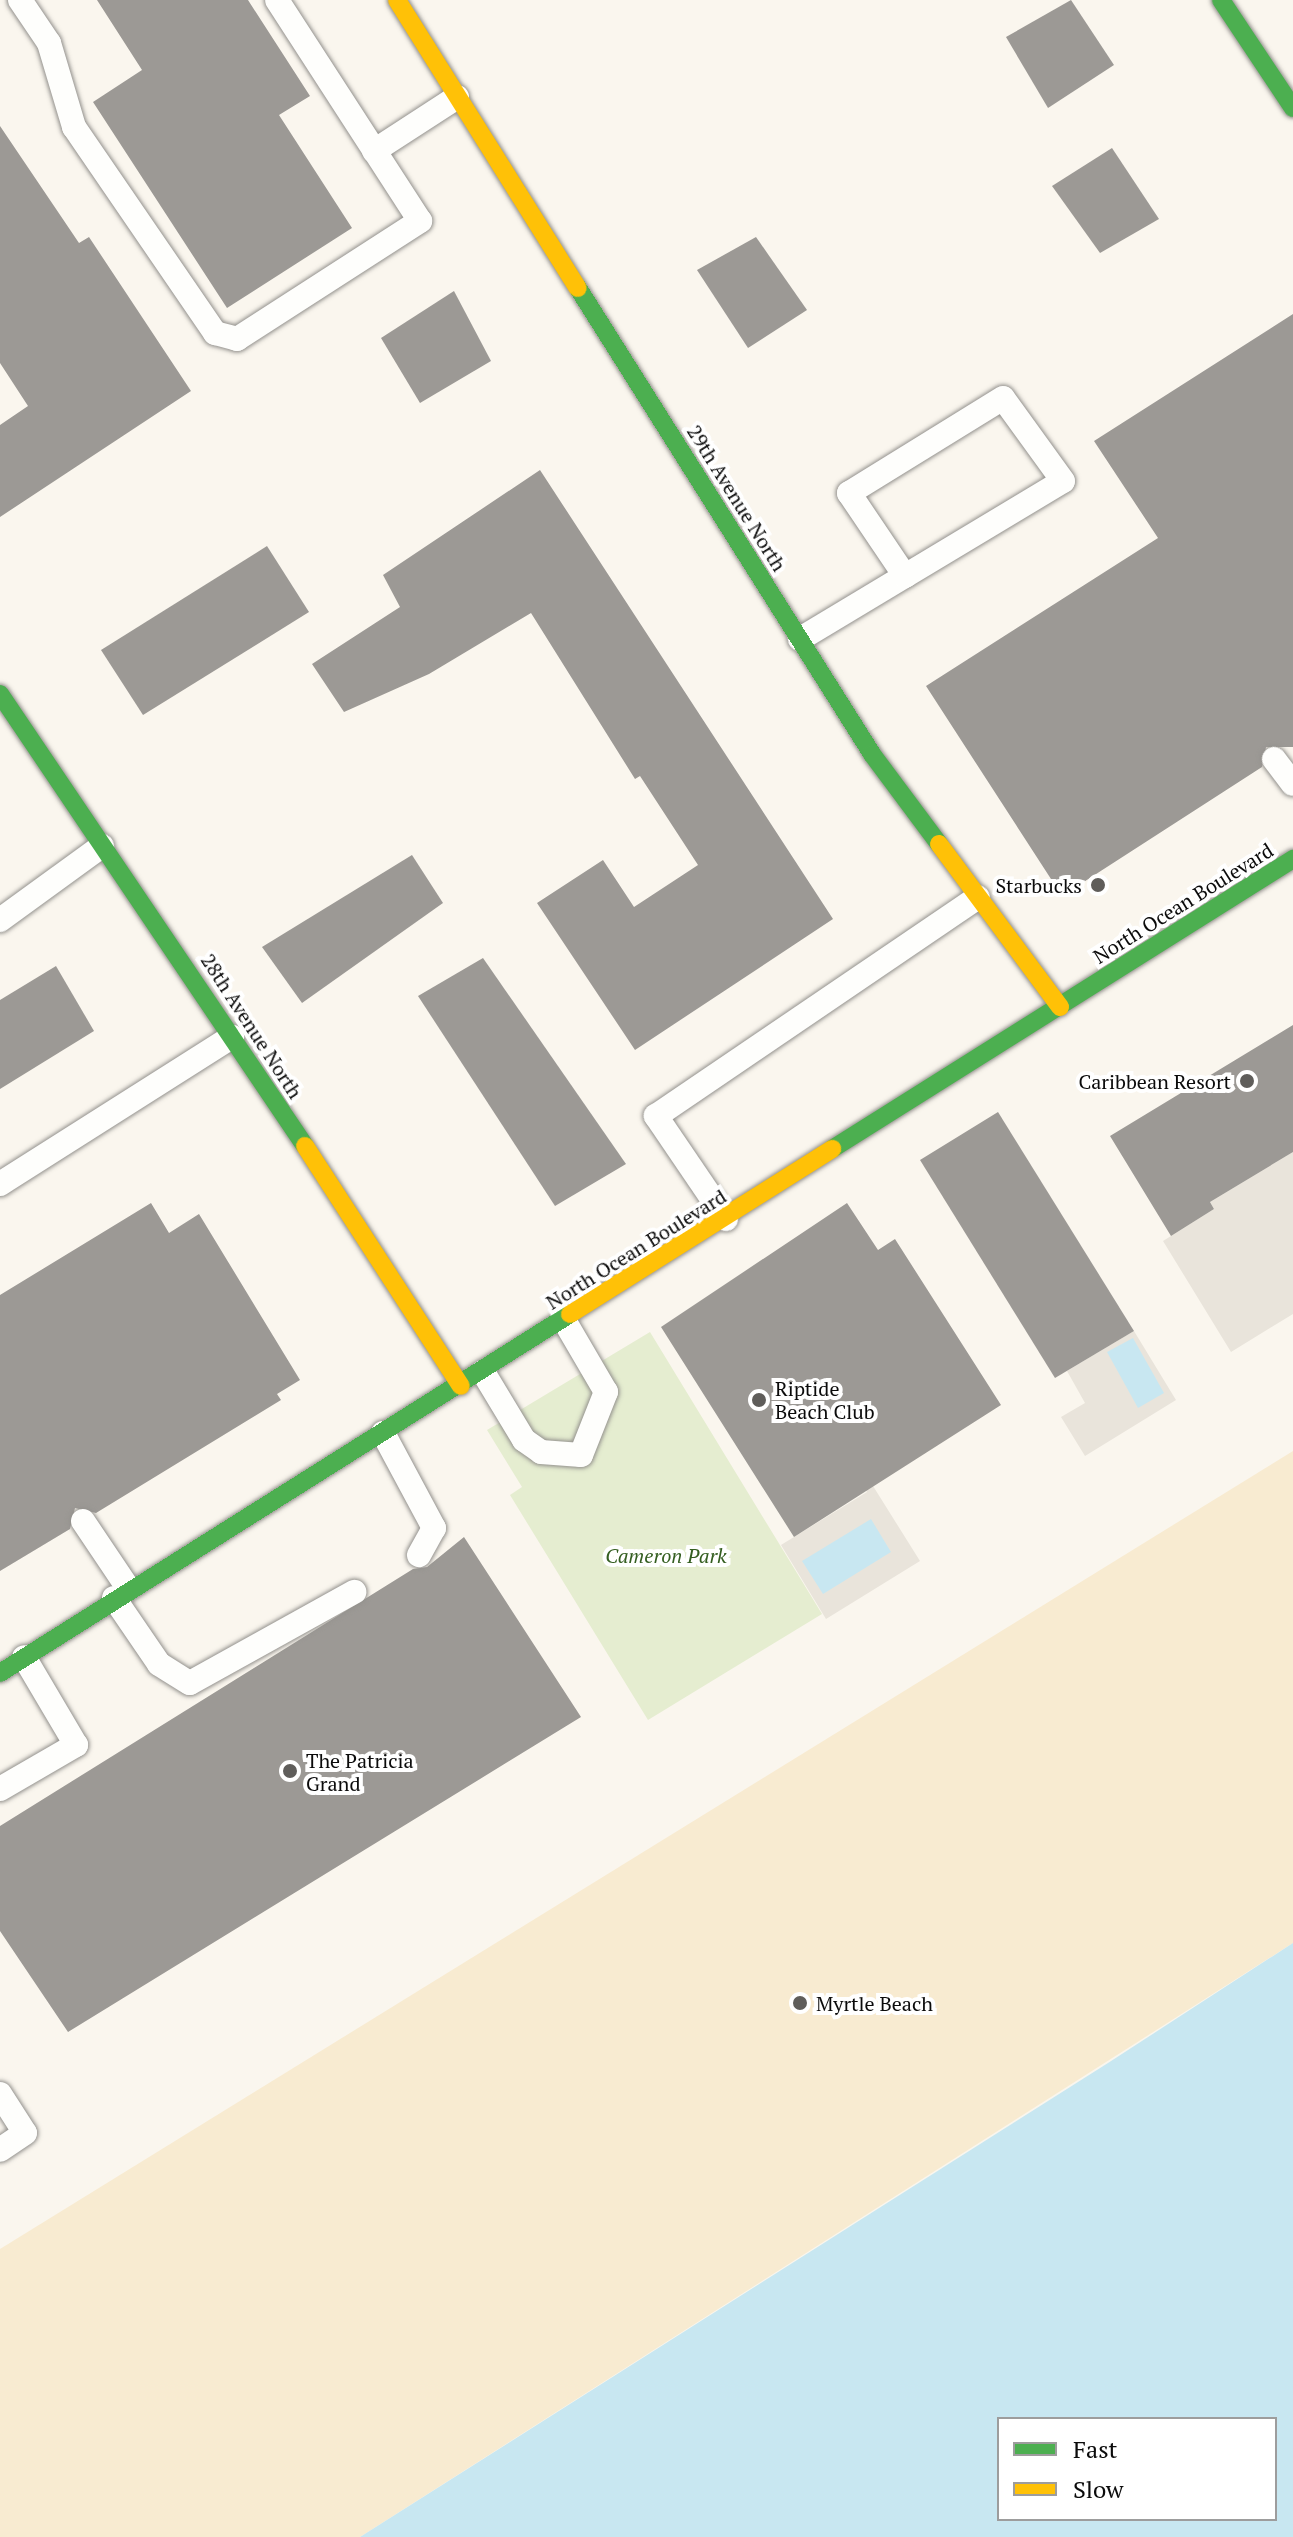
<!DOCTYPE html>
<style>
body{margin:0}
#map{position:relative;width:1293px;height:2537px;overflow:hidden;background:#faf6ee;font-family:"PT Serif",serif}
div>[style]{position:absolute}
.green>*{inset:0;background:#e5edd0}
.sand>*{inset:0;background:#f8ebd1}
.plaza>*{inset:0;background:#e9e4db}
.water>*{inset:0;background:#c8e7f1}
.building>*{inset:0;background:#9c9995}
.roads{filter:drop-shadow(0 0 2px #93918d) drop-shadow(0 0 2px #93918d)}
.lane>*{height:24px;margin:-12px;padding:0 12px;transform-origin:12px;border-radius:12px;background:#fefefc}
.fast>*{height:18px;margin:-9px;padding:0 9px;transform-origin:9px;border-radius:9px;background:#4caf50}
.slow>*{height:18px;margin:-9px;padding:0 9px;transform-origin:9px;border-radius:9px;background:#ffc107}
.dots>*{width:22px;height:22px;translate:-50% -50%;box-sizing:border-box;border:4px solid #fff;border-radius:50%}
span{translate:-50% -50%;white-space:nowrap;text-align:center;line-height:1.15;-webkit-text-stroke:8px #fff;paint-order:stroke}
.street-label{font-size:20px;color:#0b0b0b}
.poi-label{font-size:20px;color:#0b0b0b}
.right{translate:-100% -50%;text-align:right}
.left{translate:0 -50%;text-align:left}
.park-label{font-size:20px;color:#345e20;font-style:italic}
.legend{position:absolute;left:997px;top:2417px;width:280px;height:104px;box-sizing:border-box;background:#fff;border:2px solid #9d9d9d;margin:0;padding:10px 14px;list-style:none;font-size:24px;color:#0b0b0b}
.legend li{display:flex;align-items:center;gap:16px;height:40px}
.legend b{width:40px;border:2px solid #9d9d9d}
</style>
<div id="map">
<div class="green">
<i style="clip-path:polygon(650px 1332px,822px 1614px,648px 1720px,510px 1495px,522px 1487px,487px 1430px)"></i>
</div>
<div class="sand">
<i style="clip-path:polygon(1293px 1451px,1293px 1943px,360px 2537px,0 2537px,0 2249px)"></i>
</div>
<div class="plaza">
<i style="clip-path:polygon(1293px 1152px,1293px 1314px,1231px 1352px,1163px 1241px,1214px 1209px,1210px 1202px)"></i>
<i style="clip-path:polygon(1134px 1331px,1176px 1400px,1085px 1456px,1061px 1417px,1085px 1403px,1067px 1371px)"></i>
<i style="clip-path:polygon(863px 1470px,920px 1561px,826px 1619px,781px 1545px,867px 1492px,857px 1474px)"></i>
</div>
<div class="water">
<i style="clip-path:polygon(1133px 1338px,1164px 1393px,1138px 1408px,1107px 1352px)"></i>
<i style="clip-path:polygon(871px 1519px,891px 1552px,823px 1594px,802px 1561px)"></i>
<i style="clip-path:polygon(evenodd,1293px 1943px,1293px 2537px,360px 2537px,1108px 2063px,1293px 1943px,999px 2419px,1275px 2419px,1275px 2519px,999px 2519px,999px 2419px)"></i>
</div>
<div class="building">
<i style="clip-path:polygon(97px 0,248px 0,310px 96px,279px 115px,352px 228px,227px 308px,93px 102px,142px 70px)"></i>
<i style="clip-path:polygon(1071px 0,1114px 65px,1048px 108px,1006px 37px)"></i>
<i style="clip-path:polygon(0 126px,79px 243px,89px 237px,191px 391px,0 517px,0 425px,28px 406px,0 363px)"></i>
<i style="clip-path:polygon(1112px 148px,1159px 219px,1100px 253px,1052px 186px)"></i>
<i style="clip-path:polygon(756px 237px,807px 310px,748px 348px,697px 270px)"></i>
<i style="clip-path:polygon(454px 291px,491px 361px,420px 403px,381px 338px)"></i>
<i style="clip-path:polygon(1293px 314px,1293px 747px,1266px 747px,1262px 767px,1062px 896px,926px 686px,1158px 538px,1094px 441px)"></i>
<i style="clip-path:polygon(540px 470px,833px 919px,635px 1050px,537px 903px,603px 860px,634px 907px,698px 865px,640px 776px,635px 779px,531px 613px,429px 674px,344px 712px,312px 664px,400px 607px,383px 575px)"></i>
<i style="clip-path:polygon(267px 546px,309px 612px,143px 715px,101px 650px)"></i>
<i style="clip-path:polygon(412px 855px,443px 903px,302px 1003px,262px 947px)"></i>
<i style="clip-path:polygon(483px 958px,626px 1164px,555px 1206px,418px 996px)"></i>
<i style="clip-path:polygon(56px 966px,94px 1031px,0 1089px,0 1000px)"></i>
<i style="clip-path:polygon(1293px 1025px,1293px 1152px,1210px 1202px,1214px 1209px,1171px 1236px,1110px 1136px)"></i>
<i style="clip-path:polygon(998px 1112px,1134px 1331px,1055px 1378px,920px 1160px)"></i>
<i style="clip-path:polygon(151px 1203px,169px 1233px,199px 1214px,300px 1380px,277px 1394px,281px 1400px,96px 1513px,75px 1508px,70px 1529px,0 1571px,0 1295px)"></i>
<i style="clip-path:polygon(847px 1203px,878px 1250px,895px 1239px,1001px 1405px,794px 1537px,661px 1327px)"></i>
<i style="clip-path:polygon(464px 1537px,581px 1717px,68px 2032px,0 1931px,0 1826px,413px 1569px,427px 1567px)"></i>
</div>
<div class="roads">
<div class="lane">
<i style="left:20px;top:0;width:52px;rotate:56deg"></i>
<i style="left:49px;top:43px;width:88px;rotate:73.4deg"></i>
<i style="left:74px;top:127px;width:250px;rotate:55.6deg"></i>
<i style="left:215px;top:333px;width:23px;rotate:15deg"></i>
<i style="left:237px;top:339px;width:218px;rotate:-32.8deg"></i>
<i style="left:420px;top:221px;width:263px;rotate:-122.9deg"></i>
<i style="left:374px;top:151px;width:99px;rotate:-33deg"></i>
<i style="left:800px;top:639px;width:122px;rotate:-31deg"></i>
<i style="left:905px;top:576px;width:184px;rotate:-31deg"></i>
<i style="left:1063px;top:481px;width:102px;rotate:-125.9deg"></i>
<i style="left:1003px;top:398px;width:181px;rotate:148.3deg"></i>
<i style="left:849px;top:493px;width:100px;rotate:56deg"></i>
<i style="left:1274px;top:759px;width:31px;rotate:53deg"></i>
<i style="left:0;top:920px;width:126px;rotate:-36deg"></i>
<i style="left:0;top:1184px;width:275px;rotate:-32.4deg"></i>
<i style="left:726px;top:1219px;width:125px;rotate:-124.2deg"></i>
<i style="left:656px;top:1116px;width:389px;rotate:-34.2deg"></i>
<i style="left:483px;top:1372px;width:79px;rotate:58.9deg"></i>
<i style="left:524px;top:1440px;width:21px;rotate:35deg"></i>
<i style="left:541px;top:1452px;width:40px;rotate:4.3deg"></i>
<i style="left:581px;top:1455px;width:68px;rotate:-68.4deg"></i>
<i style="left:606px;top:1392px;width:83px;rotate:-120.3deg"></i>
<i style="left:383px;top:1433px;width:108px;rotate:61.8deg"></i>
<i style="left:434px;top:1528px;width:31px;rotate:119deg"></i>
<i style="left:83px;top:1521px;width:81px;rotate:56.1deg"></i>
<i style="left:114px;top:1598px;width:80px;rotate:55.7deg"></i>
<i style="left:159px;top:1664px;width:36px;rotate:32deg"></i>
<i style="left:190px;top:1683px;width:188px;rotate:-29deg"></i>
<i style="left:0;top:1789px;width:88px;rotate:-30.1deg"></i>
<i style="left:76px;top:1745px;width:102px;rotate:-120.6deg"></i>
<i style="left:0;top:2094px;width:46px;rotate:57.3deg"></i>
<i style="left:25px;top:2133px;width:30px;rotate:146deg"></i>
</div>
<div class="fast">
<i style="left:1221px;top:0;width:130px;rotate:56.3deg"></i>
<i style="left:578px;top:288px;width:551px;rotate:57.75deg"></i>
<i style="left:872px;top:754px;width:112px;rotate:53.3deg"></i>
<i style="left:0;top:694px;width:545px;rotate:55.99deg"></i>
<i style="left:832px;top:1149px;width:545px;rotate:-32.17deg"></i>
<i style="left:0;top:1673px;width:674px;rotate:-32.2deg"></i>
</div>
<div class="slow">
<i style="left:397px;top:0;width:340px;rotate:57.9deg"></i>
<i style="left:939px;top:844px;width:203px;rotate:53.4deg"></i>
<i style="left:305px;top:1146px;width:286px;rotate:57deg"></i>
<i style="left:570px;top:1314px;width:310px;rotate:-32.2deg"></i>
</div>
</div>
<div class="dots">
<i style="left:1098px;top:885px;background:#5f5d5a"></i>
<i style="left:1247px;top:1081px;background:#5f5d5a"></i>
<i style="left:759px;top:1400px;background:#5f5d5a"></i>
<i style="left:290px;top:1771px;background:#5f5d5a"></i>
<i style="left:800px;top:2003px;background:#5f5d5a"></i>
</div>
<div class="street-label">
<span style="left:737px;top:498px;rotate:58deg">29th Avenue North</span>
<span style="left:1183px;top:903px;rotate:-32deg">North Ocean Boulevard</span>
<span style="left:252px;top:1026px;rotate:57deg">28th Avenue North</span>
<span style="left:636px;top:1249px;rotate:-32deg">North Ocean Boulevard</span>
</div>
<div class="poi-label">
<span class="right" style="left:1082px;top:885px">Starbucks</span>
<span class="right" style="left:1231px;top:1081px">Caribbean Resort</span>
<span class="left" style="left:775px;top:1400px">Riptide<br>Beach Club</span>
<span class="left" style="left:306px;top:1772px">The Patricia<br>Grand</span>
<span class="left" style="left:816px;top:2003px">Myrtle Beach</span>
</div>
<div class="park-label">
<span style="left:666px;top:1555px">Cameron Park</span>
</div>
<ul class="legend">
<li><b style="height:10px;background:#4caf50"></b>Fast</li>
<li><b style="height:10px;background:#ffc107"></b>Slow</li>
</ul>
</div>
